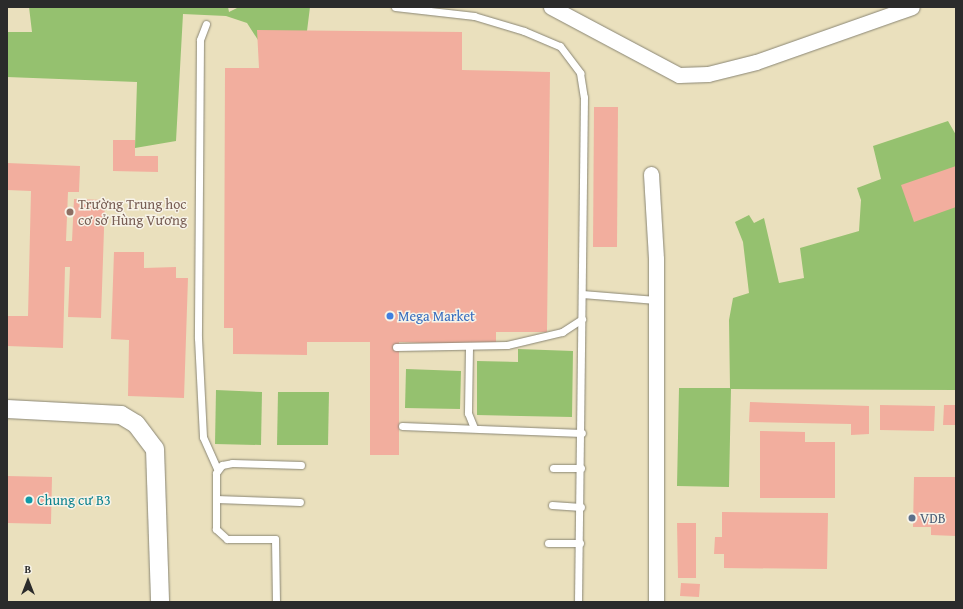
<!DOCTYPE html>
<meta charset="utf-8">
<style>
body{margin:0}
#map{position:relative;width:963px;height:609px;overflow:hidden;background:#eae0bd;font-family:"Gentium Book Plus",serif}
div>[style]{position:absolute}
.green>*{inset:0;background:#95c16f}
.building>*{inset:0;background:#f2ae9e}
.roads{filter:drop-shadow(0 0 1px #8a8674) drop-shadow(0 0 1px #8a8674)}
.service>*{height:7px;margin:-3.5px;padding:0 3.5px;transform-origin:3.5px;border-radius:3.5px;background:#fff}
.minor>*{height:15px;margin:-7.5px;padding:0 7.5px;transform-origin:7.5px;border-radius:7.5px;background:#fff}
.tertiary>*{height:18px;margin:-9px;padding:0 9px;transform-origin:9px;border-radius:9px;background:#fff}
.dots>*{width:11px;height:11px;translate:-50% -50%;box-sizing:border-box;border:2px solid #f7f3e8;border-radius:50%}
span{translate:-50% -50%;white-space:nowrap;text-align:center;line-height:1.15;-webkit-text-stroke:3px #f7f3e8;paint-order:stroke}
.education-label{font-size:14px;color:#785e54}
.left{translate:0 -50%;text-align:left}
.shop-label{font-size:14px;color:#366cbe}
.culture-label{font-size:14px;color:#0d838f}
.service-label{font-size:14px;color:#4e5e75}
.frame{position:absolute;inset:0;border:8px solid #2b2b2b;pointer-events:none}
.north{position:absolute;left:8px;top:561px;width:40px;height:40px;-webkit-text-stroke:3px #f7f3e8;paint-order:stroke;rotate:0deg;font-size:11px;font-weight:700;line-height:16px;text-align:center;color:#2b2b2b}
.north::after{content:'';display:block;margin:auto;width:14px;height:18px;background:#2b2b2b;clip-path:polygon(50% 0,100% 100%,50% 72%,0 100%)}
</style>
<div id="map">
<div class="green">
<i style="clip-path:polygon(29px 7px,228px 7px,229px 12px,239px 7px,310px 7px,307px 31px,258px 40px,247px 23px,226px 16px,183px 14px,176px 141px,135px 148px,137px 82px,7px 77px,7px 32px,32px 32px)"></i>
<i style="clip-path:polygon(948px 121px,956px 135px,956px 390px,731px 389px,729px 487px,677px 486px,679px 388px,730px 388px,729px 320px,733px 298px,749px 293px,743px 242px,735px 222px,749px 215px,754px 223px,764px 218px,779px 283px,804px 278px,800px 248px,859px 231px,861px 200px,857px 188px,881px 179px,873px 146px)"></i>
<i style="clip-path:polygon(518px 349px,573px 351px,572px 417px,477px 415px,477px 361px,518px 362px)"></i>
<i style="clip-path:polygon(406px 369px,461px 371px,460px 409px,405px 408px)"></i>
<i style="clip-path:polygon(216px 390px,262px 392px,261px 445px,215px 444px)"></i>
<i style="clip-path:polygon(278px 392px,329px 392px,328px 445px,277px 445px)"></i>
</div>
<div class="building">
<i style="clip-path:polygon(257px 30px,462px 32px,462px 70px,550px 72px,547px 332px,496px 332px,496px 346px,399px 342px,399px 455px,370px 455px,370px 342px,307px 342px,307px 355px,233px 354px,233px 328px,224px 328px,225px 68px,259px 68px)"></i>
<i style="clip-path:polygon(594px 107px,618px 107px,617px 247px,593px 247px)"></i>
<i style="clip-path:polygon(113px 140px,135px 140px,135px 156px,158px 156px,158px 172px,113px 171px)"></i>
<i style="clip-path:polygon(7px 163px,80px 166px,79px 192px,68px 192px,66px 241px,72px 241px,74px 199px,105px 200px,101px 318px,68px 317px,70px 267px,65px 267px,63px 348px,7px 346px,7px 316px,28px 316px,31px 191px,7px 190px)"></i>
<i style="clip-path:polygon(956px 166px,956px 207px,914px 222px,901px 185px)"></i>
<i style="clip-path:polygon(114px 252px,144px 252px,144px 268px,176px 267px,176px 278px,188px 278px,184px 398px,128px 396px,129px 340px,111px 339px)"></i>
<i style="clip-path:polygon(750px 402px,869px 406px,869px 434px,851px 435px,851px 424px,749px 422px)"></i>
<i style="clip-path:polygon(880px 405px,935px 406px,934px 431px,880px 430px)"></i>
<i style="clip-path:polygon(944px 405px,956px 405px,956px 425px,943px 425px)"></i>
<i style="clip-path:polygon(760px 431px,805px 432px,805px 442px,835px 442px,835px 498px,760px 498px)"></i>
<i style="clip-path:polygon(7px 476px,52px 477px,51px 524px,7px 523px)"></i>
<i style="clip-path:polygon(914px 477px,956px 477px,956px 536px,931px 535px,931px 527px,913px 527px)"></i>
<i style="clip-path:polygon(722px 512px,828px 513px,827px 569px,724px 568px,724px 554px,714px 554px,715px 537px,722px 537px)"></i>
<i style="clip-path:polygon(677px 523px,696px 523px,696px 578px,678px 578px)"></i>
<i style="clip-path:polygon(681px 583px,700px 584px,699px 597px,680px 596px)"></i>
</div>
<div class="roads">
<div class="service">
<i style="left:395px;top:7px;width:80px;rotate:6.5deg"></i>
<i style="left:474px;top:16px;width:52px;rotate:16.7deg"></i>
<i style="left:524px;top:31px;width:39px;rotate:23deg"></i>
<i style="left:560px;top:46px;width:34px;rotate:53deg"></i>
<i style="left:580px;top:73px;width:24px;rotate:81deg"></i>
<i style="left:584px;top:97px;width:505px;rotate:90.68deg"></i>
<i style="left:206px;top:24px;width:17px;rotate:111deg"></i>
<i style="left:200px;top:40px;width:298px;rotate:90.4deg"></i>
<i style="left:198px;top:338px;width:99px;rotate:87.1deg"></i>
<i style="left:203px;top:437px;width:35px;rotate:66deg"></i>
<i style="left:582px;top:294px;width:74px;rotate:4.6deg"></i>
<i style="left:396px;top:347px;width:111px;rotate:-1deg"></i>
<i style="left:507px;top:345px;width:57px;rotate:-13.3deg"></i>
<i style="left:562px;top:332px;width:24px;rotate:-33deg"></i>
<i style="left:469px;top:348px;width:65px;rotate:90.9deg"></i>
<i style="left:468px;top:413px;width:16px;rotate:68deg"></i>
<i style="left:402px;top:426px;width:180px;rotate:2.2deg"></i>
<i style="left:553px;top:468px;width:28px"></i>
<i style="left:216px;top:499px;width:84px;rotate:2deg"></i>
<i style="left:552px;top:505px;width:29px;rotate:4deg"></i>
<i style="left:548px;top:543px;width:32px"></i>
<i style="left:276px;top:602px;width:63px;rotate:-90.9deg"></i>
<i style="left:275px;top:539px;width:48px;rotate:180deg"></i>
<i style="left:227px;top:539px;width:15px;rotate:-138deg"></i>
<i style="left:216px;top:529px;width:56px;rotate:-90deg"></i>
<i style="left:216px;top:473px;width:10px;rotate:-53deg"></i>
<i style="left:222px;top:465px;width:10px;rotate:-11deg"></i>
<i style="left:232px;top:463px;width:69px;rotate:1.7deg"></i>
</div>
<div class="minor">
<i style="left:551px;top:7px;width:145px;rotate:28deg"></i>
<i style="left:679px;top:75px;width:29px;rotate:-2deg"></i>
<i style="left:708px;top:74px;width:49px;rotate:-14deg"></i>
<i style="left:756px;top:62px;width:165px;rotate:-19.4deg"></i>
<i style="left:651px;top:174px;width:85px;rotate:86.6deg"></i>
<i style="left:656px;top:259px;width:343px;rotate:90deg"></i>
</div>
<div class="tertiary">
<i style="left:7px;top:409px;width:114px;rotate:3deg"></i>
<i style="left:121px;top:415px;width:17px;rotate:31deg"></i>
<i style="left:136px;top:424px;width:31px;rotate:53deg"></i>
<i style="left:155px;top:449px;width:153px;rotate:88.1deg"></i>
</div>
</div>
<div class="dots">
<i style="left:70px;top:212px;background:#8d6e63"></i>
<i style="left:390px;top:316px;background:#3f7fe0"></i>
<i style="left:29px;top:500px;background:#0f9aa8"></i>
<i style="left:912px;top:518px;background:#5c6f8a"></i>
</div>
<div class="education-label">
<span class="left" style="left:78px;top:212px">Trường Trung học<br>cơ sở Hùng Vương</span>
</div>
<div class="shop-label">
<span class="left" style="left:398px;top:316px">Mega Market</span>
</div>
<div class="culture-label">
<span class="left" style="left:37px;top:500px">Chung cư B3</span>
</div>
<div class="service-label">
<span class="left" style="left:920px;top:518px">VDB</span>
</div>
<div class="frame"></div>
<div class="north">B</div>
</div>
